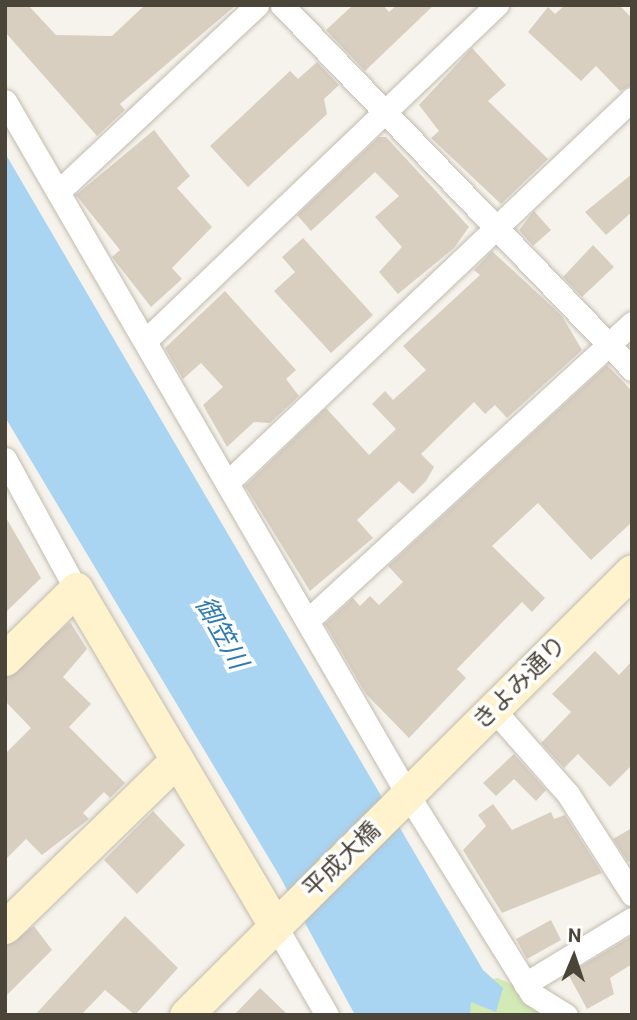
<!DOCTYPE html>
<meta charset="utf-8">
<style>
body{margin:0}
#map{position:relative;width:637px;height:1020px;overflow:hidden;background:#f6f3ec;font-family:Roboto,"Noto Sans JP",sans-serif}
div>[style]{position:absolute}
.green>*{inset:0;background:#d2eab5}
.water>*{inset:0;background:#a9d4f2}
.building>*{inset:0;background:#d8cfc1}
.roads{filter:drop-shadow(0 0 2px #c2bbae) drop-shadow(0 0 2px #c2bbae)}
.street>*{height:23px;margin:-11.5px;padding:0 11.5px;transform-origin:11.5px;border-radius:11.5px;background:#fff}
.secondary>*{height:33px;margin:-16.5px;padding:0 16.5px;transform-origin:16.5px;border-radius:16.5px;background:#fff3cd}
span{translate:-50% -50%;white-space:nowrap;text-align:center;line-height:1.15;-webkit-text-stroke:7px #fff;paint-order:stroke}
.street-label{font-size:24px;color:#4b4439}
.water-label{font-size:26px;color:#2e7ab2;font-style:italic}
.frame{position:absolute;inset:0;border:7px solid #4b4439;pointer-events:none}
.north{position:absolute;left:539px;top:922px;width:70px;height:70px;-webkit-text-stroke:5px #fff;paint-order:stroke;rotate:2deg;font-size:19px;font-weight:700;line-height:28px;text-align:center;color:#4b4439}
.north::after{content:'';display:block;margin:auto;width:24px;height:32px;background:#4b4439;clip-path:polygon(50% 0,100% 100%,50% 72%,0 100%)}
</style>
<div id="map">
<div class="green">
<i style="clip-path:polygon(498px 978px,517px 987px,541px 1015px,463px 1015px,477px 982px)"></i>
</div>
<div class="water">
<i style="clip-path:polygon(5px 153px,483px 970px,503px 988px,496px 1012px,471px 1002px,470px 1015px,355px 1015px,279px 875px,5px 417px)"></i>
</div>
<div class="building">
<i style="clip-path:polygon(5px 5px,28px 5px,56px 35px,112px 36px,145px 5px,236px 5px,120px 104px,125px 110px,97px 136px,5px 32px)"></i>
<i style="clip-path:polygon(353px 5px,383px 5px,389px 12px,397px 5px,434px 5px,365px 71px,326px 30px)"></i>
<i style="clip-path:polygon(565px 5px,619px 5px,632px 18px,632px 85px,620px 91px,596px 66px,581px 81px,528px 32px,548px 7px,555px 14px)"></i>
<i style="clip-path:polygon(472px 48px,506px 85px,488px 101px,548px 159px,501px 204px,431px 138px,439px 131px,419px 105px)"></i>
<i style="clip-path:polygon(317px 62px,339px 85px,324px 99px,327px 114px,248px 187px,210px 146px,290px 71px,298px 79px)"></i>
<i style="clip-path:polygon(154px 130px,190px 176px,177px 188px,212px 227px,172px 268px,182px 279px,151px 307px,112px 257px,120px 250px,76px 195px)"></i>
<i style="clip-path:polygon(379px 137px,386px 137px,469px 227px,454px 248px,398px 294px,379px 272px,402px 247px,375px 217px,399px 196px,375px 172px,311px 231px,297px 215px)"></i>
<i style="clip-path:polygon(632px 174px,632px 212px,606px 235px,585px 212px)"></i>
<i style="clip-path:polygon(534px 211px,551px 230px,533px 246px,519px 230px)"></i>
<i style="clip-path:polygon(303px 238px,373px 315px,331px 353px,274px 291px,295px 272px,282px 257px)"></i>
<i style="clip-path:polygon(593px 245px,614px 267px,582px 297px,563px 277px)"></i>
<i style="clip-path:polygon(492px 251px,562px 316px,582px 350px,507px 418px,495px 405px,485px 414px,474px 402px,421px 454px,434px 467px,426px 481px,413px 494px,399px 481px,357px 520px,373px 538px,310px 591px,245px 486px,326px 408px,369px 455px,396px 429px,372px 404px,385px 391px,393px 400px,426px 370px,403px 346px,480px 275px,474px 270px)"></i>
<i style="clip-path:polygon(225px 291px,296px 370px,286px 379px,299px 396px,270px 423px,254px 422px,227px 447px,203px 405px,223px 387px,201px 363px,183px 379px,165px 348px)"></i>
<i style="clip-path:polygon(607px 365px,632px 391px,632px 522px,591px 560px,538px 503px,492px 546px,545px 598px,532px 612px,522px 602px,457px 669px,466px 678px,409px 738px,366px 694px,325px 624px,353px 598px,360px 606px,370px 596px,379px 605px,403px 582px,388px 566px)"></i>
<i style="clip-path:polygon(5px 516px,41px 578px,5px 613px)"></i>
<i style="clip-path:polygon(70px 622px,87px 649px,63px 677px,91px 704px,69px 727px,125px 783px,110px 798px,104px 792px,83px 813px,89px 819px,42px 855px,26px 839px,5px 860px,5px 754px,31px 728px,5px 701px,5px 678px)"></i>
<i style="clip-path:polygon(595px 651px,619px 675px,632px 661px,632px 765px,610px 787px,578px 754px,564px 768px,541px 743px,571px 712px,552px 694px)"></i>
<i style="clip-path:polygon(514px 754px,546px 790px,536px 801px,514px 779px,496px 796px,483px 783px)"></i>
<i style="clip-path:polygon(493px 804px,512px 830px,551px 812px,554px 819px,565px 815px,602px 873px,502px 913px,463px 850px,486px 826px,478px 815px)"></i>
<i style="clip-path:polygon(153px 811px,185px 845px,137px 894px,104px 860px)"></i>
<i style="clip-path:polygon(632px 828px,632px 860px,628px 862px,613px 839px)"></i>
<i style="clip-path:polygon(125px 916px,178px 968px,135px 1015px,105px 990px,81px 1015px,35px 1015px)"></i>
<i style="clip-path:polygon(551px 920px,561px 940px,527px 959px,516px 939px)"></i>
<i style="clip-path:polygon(34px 926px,52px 950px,5px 997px,5px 946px)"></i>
<i style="clip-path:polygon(632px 936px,632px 964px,610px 978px,614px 994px,587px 1009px,568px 974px)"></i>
<i style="clip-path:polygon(260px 988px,288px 1015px,234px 1015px)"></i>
</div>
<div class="roads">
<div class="street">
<i style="left:282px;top:5px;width:505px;rotate:46.12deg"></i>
<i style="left:5px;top:101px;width:803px;rotate:59.86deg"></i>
<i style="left:408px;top:795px;width:234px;rotate:58.1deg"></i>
<i style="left:532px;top:994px;width:40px;rotate:32deg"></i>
<i style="left:58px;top:192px;width:273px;rotate:-43.2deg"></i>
<i style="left:145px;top:341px;width:487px;rotate:-43.7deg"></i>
<i style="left:5px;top:459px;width:148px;rotate:61.4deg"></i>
<i style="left:227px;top:483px;width:558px;rotate:-43.48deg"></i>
<i style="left:307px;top:621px;width:441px;rotate:-42.5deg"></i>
<i style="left:493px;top:709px;width:113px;rotate:48.6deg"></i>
<i style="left:568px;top:794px;width:119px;rotate:57.4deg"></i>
<i style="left:275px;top:925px;width:104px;rotate:60deg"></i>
<i style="left:525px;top:984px;width:125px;rotate:-31.3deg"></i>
</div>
<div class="secondary">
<i style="left:5px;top:659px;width:100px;rotate:-44.6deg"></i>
<i style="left:76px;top:589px;width:391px;rotate:59.4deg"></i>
<i style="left:5px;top:927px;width:240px;rotate:-44.2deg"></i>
<i style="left:186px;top:1015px;width:629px;rotate:-44.87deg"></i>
</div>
</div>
<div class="street-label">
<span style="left:520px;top:683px;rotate:-45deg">きよみ通り</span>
<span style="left:342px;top:860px;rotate:-44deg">平成大橋</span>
</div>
<div class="water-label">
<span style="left:221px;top:633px;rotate:61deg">御笠川</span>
</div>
<div class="frame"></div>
<div class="north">N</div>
</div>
